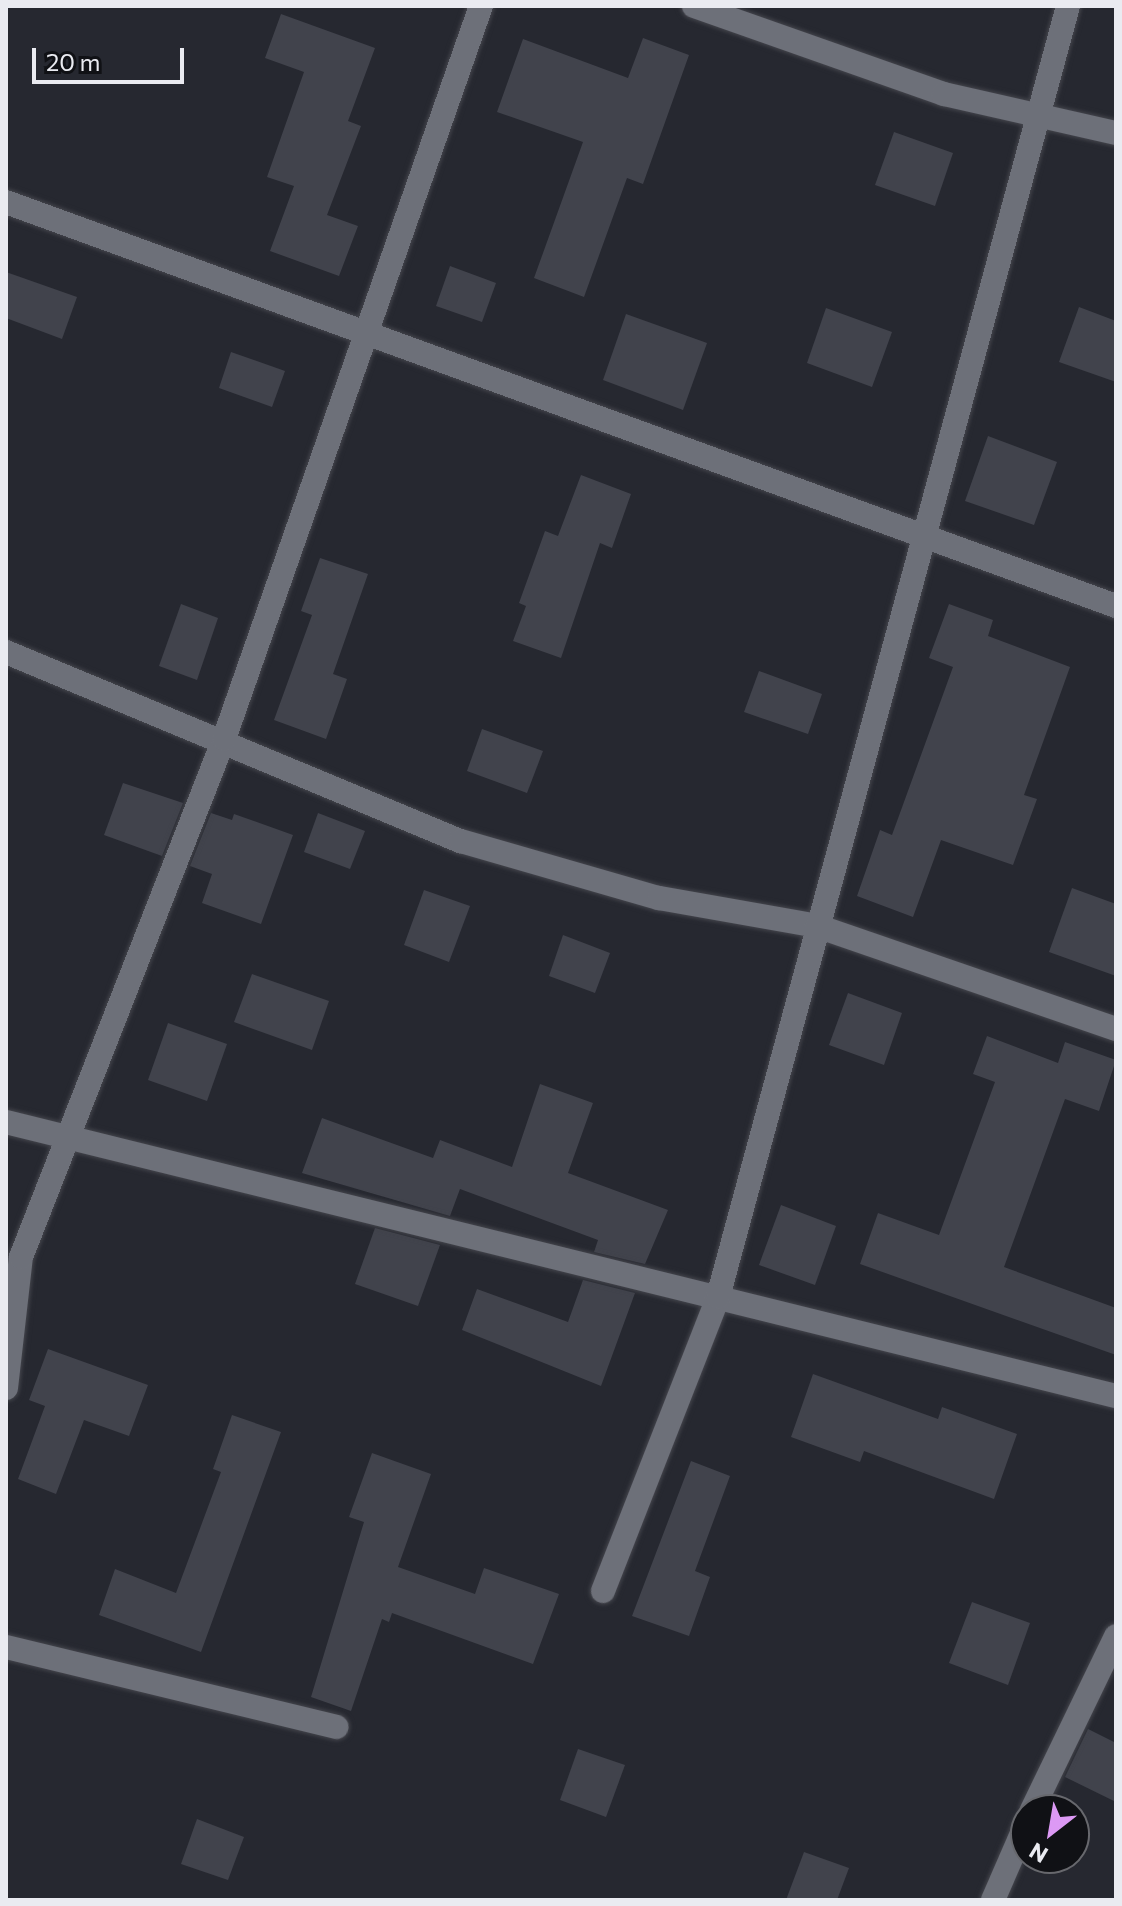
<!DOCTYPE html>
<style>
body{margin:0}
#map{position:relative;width:1122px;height:1906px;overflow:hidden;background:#262830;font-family:Commissioner,sans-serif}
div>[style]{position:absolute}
.building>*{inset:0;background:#41434c}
.roads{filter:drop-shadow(0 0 2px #44454c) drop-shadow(0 0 2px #44454c)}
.minor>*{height:24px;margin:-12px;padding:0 12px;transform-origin:12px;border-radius:12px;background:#6d7079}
span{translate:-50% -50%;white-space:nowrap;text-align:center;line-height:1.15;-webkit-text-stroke:6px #101115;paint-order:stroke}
.frame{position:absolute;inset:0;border:8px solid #eaebf1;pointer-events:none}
.north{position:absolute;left:1010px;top:1794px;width:80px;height:80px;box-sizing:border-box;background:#101115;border:2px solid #67686d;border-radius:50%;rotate:211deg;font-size:22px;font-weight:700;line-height:32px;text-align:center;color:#eaebf1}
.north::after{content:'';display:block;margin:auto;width:28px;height:36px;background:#dc99f4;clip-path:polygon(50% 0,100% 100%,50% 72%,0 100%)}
.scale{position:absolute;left:32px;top:48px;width:152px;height:36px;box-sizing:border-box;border:4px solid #eaebf1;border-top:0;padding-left:10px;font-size:24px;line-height:28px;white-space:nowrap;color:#eaebf1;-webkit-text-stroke:6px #101115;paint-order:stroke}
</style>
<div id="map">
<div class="building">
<i style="clip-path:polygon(281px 14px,375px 48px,348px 121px,361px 126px,327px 215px,358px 226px,339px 276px,270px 251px,294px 186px,267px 177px,304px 72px,265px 58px)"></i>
<i style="clip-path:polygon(643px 38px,689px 55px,643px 184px,627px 178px,584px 297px,534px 278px,583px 142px,497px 112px,523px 39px,628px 78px)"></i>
<i style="clip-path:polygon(894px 132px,953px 153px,935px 206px,875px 185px)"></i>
<i style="clip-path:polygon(450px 266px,496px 283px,482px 322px,436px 306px)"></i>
<i style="clip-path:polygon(6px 272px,77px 297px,62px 339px,6px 318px)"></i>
<i style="clip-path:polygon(1079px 307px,1116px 321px,1116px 382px,1059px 362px)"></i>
<i style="clip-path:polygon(826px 308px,892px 332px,872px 387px,807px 363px)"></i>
<i style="clip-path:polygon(626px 314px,707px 343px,683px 410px,603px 380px)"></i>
<i style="clip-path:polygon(231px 352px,285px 371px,272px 407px,219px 388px)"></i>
<i style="clip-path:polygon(988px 436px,1057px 462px,1034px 525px,965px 501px)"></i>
<i style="clip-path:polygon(581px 475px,631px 494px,612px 548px,600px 543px,561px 658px,513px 641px,526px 606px,519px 603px,545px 531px,558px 536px)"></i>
<i style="clip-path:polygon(320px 558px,368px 574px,333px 674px,347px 679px,326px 739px,274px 720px,312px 615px,301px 611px)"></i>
<i style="clip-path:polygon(181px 604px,218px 618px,197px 680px,159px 666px)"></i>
<i style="clip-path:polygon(949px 604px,993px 620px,988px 636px,1070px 667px,1024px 795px,1037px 799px,1013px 865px,941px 840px,913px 917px,857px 896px,880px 830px,892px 835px,953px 667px,929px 658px)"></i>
<i style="clip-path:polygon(759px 671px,822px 694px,808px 734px,744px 712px)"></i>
<i style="clip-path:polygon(482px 729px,543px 751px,527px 793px,467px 771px)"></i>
<i style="clip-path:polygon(123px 783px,183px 803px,162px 856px,104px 835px)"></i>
<i style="clip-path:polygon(211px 813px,232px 820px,234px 814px,293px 835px,261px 924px,202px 903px,212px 874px,190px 866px)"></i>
<i style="clip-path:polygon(318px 813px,365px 831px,350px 869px,304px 852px)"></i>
<i style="clip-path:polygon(1072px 888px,1116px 904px,1116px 976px,1049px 952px)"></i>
<i style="clip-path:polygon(424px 890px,470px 906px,449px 962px,404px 945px)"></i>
<i style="clip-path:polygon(563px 935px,610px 953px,595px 993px,549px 976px)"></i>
<i style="clip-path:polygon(252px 974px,329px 1001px,312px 1050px,234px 1022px)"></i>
<i style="clip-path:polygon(848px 993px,902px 1013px,884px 1065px,829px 1045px)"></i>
<i style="clip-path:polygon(168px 1023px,227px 1044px,207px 1101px,148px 1080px)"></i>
<i style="clip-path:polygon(987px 1036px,1058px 1063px,1065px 1042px,1116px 1060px,1099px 1111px,1065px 1099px,1004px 1267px,1116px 1308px,1116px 1355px,860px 1264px,878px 1213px,939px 1235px,995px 1082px,973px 1074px)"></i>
<i style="clip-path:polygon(540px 1084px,593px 1103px,568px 1173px,668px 1210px,645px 1264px,594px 1252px,598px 1240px,460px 1189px,450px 1216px,302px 1173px,322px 1118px,433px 1158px,440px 1140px,512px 1167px)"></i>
<i style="clip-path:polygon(781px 1205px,836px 1226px,815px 1285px,759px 1265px)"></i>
<i style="clip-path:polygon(375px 1228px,440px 1245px,418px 1306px,355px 1284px)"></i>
<i style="clip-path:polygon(583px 1280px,635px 1293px,601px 1386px,462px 1330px,477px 1289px,568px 1322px)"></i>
<i style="clip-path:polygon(48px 1349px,148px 1385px,129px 1436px,84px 1420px,56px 1494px,18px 1479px,45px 1406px,29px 1400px)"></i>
<i style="clip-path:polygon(813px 1374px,938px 1419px,942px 1407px,1017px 1434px,994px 1499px,864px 1451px,860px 1462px,791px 1437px)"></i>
<i style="clip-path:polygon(232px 1415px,281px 1432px,201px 1652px,99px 1615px,115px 1569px,176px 1593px,221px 1472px,213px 1469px)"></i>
<i style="clip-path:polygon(372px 1453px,431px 1474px,398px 1567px,475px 1594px,484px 1568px,559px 1594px,533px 1664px,392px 1613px,389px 1622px,382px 1619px,351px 1711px,311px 1697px,364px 1522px,349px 1517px)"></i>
<i style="clip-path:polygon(691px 1461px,730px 1476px,695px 1571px,710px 1577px,689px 1636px,632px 1616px)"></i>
<i style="clip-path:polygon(972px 1602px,1030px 1623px,1008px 1685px,949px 1663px)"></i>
<i style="clip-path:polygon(1088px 1729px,1116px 1743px,1116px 1802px,1065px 1777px)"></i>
<i style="clip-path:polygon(578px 1749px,625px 1765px,606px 1817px,560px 1800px)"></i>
<i style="clip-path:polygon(197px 1819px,244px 1837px,228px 1880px,181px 1864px)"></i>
<i style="clip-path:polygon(804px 1852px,849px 1868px,837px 1900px,786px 1900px)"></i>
</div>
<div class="roads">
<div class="minor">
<i style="left:694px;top:6px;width:265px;rotate:19.4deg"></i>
<i style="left:944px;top:94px;width:176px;rotate:12.8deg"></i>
<i style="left:6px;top:202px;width:1181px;rotate:20deg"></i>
<i style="left:6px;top:652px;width:493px;rotate:22.6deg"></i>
<i style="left:461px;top:841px;width:206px;rotate:16.1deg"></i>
<i style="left:659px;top:898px;width:160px;rotate:10deg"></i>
<i style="left:817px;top:926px;width:316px;rotate:19deg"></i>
<i style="left:6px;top:1122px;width:1143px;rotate:13.87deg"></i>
<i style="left:6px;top:1388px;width:132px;rotate:-83.5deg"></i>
<i style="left:21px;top:1257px;width:556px;rotate:-68.6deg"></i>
<i style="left:224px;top:739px;width:777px;rotate:-70.68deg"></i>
<i style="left:603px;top:1591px;width:316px;rotate:-68.6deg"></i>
<i style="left:718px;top:1297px;width:1338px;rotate:-74.83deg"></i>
<i style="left:6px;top:1647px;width:340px;rotate:13.6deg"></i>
<i style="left:1032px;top:1810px;width:193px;rotate:-64.2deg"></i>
<i style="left:993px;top:1900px;width:83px;rotate:-66.5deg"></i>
</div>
</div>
<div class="frame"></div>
<div class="north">N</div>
<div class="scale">20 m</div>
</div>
